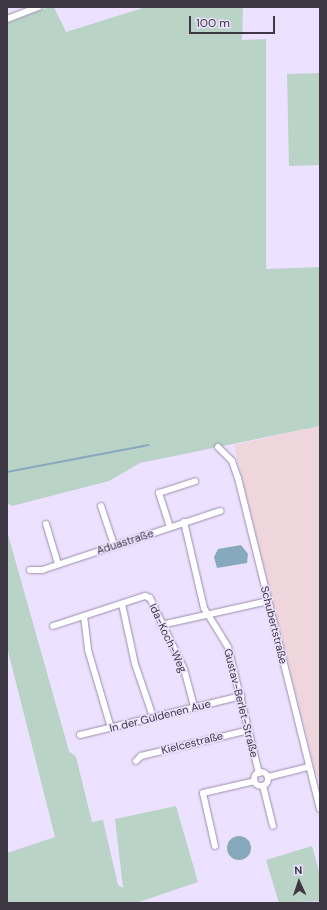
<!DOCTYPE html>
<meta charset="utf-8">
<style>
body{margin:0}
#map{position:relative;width:327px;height:910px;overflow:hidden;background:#ece1ff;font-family:"DM Sans",sans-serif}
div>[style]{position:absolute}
.commercial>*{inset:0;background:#efd5dc}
.green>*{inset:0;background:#b9d3c6}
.water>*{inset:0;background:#87a9bd}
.round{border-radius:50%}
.stream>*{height:1.5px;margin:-0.75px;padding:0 0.75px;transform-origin:0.75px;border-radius:0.75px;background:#87a9bd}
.roads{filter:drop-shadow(0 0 1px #998eaa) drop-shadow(0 0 1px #998eaa)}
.minor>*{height:6px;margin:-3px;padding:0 3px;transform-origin:3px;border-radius:3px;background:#fff}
.minor>.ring{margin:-3px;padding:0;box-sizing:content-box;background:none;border:6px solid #fff;border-radius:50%}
span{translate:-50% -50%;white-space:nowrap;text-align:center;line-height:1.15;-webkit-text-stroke:3px #ece1ff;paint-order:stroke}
.street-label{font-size:11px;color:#3d3844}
.frame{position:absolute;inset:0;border:8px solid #3d3844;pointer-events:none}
.north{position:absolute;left:279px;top:862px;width:40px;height:40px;-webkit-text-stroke:3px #ece1ff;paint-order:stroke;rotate:357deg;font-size:11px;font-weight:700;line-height:16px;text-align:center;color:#3d3844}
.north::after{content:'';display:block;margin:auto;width:14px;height:18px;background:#3d3844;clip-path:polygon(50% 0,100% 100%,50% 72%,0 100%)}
.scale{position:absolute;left:189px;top:16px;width:86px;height:18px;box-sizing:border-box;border:2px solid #3d3844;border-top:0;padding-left:5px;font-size:12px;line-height:14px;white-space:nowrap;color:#3d3844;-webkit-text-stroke:3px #ece1ff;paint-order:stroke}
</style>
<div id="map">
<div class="commercial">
<i style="clip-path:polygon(320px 426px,320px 776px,317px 777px,234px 445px)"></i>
</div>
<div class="green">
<i style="clip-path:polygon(49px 7px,54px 7px,66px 32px,146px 7px,243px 7px,242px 40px,266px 39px,266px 269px,320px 267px,320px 426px,140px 463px,109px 481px,12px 506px,7px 503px,7px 23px)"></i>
<i style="clip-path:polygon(320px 73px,320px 165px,289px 166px,287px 74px)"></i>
<i style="clip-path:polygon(7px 531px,69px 751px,76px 757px,92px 822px,103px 820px,118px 885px,123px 888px,115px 819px,176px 806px,198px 882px,136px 903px,7px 903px,7px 853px,55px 837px,7px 647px)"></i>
<i style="clip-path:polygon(312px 846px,320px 875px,320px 901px,279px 903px,266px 860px)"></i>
</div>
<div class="water">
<i style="clip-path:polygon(241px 545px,248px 554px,247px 563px,217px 568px,214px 557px,218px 549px)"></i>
<i class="round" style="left:227px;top:836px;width:24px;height:24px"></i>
</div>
<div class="stream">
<i style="left:7px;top:472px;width:144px;rotate:-10.8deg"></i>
</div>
<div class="roads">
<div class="minor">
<i style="left:7px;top:19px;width:34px;rotate:-21deg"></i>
<i style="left:218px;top:447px;width:20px;rotate:45deg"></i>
<i style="left:232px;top:461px;width:18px;rotate:71deg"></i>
<i style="left:238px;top:478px;width:341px;rotate:76.1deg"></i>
<i style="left:101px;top:506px;width:41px;rotate:71.6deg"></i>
<i style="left:184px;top:522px;width:88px;rotate:76.9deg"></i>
<i style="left:204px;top:608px;width:46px;rotate:58.4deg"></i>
<i style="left:228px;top:647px;width:130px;rotate:76.2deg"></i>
<i style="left:46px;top:524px;width:42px;rotate:73.3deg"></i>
<i style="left:170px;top:527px;width:36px;rotate:-108deg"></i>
<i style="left:159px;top:493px;width:38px;rotate:-18deg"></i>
<i style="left:30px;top:570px;width:12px"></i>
<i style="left:42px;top:570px;width:188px;rotate:-18.3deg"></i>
<i style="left:122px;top:604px;width:61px;rotate:77.8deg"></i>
<i style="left:135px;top:664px;width:56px;rotate:71.2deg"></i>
<i style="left:84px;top:616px;width:34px;rotate:83deg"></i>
<i style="left:88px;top:650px;width:81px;rotate:73.6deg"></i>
<i style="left:161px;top:625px;width:110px;rotate:-12.6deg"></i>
<i style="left:53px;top:626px;width:97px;rotate:-18.1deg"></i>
<i style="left:145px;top:596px;width:5px;rotate:22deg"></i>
<i style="left:150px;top:598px;width:79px;rotate:64.4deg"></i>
<i style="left:184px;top:669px;width:39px;rotate:75deg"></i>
<i style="left:80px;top:735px;width:166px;rotate:-13.6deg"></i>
<i style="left:136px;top:761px;width:7px;rotate:-45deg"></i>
<i style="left:141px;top:756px;width:111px;rotate:-13.5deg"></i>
<i class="ring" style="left:254px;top:772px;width:8px;height:8px"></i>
<i style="left:268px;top:777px;width:41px;rotate:-14deg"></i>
<i style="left:263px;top:786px;width:41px;rotate:76deg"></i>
<i style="left:215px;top:846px;width:54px;rotate:-102.8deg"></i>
<i style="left:203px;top:793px;width:53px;rotate:-13deg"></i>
</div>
</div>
<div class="street-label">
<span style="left:125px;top:542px;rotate:-18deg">Aduastraße</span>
<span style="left:274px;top:625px;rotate:76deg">Schubertstraße</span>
<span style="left:168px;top:638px;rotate:65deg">Ida-Koch-Weg</span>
<span style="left:241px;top:703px;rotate:76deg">Gustav-Berlet-Straße</span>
<span style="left:160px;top:716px;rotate:-14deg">In der Güldenen Aue</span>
<span style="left:192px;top:743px;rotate:-14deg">Kielcestraße</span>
</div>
<div class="frame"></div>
<div class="north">N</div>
<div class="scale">100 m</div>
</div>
